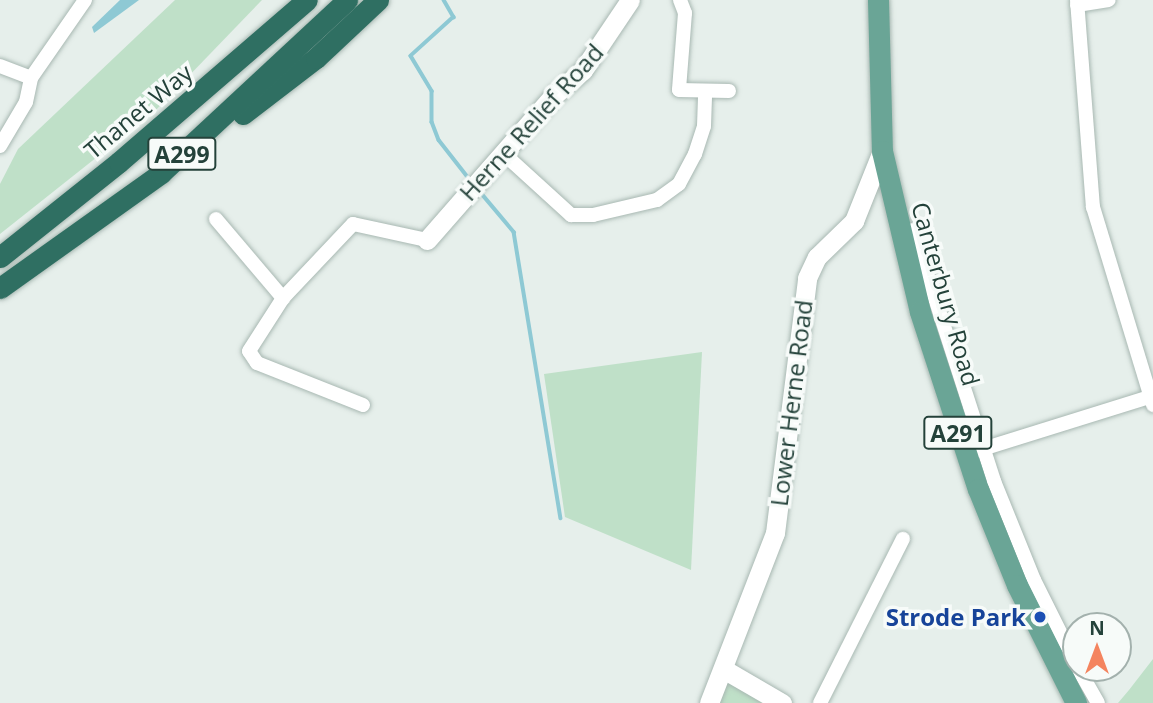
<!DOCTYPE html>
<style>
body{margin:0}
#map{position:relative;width:1153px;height:703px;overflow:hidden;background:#e6efeb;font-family:"Open Sans",sans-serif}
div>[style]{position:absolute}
.green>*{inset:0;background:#bfe0c8}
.water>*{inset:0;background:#8ec9d4}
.stream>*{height:3.5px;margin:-1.75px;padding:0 1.75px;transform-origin:1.75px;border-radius:1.75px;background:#8ec9d4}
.roads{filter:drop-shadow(0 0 2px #a8b8b2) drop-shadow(0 0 2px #a8b8b2)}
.street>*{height:14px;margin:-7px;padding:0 7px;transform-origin:7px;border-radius:7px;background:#fff}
.secondary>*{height:19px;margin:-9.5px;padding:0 9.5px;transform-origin:9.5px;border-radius:9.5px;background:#fff}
.primary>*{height:21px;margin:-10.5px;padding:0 10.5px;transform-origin:10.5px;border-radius:10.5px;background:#6aa596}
.highway>*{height:21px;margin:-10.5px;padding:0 10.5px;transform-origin:10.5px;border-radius:10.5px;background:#2f6f62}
.dots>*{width:19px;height:19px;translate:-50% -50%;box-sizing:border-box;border:4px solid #f7fbf9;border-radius:50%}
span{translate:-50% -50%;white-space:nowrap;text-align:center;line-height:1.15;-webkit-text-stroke:7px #f7fbf9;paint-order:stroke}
.shield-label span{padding:2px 5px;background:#f7fbf9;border:2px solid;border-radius:5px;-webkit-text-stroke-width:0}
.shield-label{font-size:23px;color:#24423a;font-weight:700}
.street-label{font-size:24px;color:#24423a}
.transit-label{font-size:24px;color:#164399;font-weight:700}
.right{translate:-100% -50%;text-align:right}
.north{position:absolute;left:1062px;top:612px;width:70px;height:70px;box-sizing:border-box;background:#f7fbf9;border:2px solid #a3b1ad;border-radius:50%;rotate:0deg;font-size:19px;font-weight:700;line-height:28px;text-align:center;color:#24423a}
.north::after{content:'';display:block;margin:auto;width:24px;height:32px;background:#f4845f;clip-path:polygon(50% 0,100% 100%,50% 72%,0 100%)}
</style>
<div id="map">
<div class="green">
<i style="clip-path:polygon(175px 0,262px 0,155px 111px,0 234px,0 184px,18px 149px)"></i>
<i style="clip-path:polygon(702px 352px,691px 570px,565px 517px,544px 374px)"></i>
<i style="clip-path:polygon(1153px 659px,1153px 703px,1118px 703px,1129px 690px)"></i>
<i style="clip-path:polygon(725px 670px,782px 703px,709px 703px)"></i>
</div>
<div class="water">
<i style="clip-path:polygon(120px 0,139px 0,94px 33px,92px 27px)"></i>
</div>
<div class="stream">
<i style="left:444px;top:0;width:20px;rotate:60deg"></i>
<i style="left:454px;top:17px;width:58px;rotate:137.8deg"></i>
<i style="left:411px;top:56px;width:41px;rotate:59deg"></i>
<i style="left:432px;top:91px;width:31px;rotate:90deg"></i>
<i style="left:432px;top:122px;width:19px;rotate:69deg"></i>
<i style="left:439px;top:140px;width:46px;rotate:52.1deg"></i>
<i style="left:482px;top:194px;width:50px;rotate:49.9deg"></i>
<i style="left:514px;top:232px;width:290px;rotate:80.7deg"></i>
</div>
<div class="roads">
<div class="street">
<i style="left:680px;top:0;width:14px;rotate:69deg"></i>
<i style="left:685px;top:13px;width:77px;rotate:94.5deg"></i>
<i style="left:679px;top:90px;width:50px;rotate:1.1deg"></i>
<i style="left:1077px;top:0;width:208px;rotate:85.6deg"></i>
<i style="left:1093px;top:207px;width:207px;rotate:73.1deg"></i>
<i style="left:1077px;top:5px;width:32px;rotate:-9deg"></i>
<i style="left:0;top:66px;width:33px;rotate:21deg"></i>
<i style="left:0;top:146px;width:51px;rotate:-59.4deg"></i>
<i style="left:26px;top:102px;width:25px;rotate:-78deg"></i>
<i style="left:31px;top:78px;width:95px;rotate:-55.3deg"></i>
<i style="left:504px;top:154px;width:91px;rotate:42.3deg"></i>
<i style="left:571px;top:215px;width:22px"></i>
<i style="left:593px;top:215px;width:66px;rotate:-13.2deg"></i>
<i style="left:657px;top:200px;width:27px;rotate:-36deg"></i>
<i style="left:679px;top:184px;width:34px;rotate:-62deg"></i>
<i style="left:695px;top:154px;width:29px;rotate:-72deg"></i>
<i style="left:704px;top:126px;width:35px;rotate:-88deg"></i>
<i style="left:216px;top:219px;width:104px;rotate:49.7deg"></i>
<i style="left:913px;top:230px;width:264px;rotate:72.1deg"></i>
<i style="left:994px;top:481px;width:107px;rotate:68deg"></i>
<i style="left:1034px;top:580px;width:94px;rotate:63.4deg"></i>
<i style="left:363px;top:405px;width:114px;rotate:-158.4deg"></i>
<i style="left:257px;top:363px;width:14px;rotate:-124deg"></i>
<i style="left:249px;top:351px;width:63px;rotate:-57.3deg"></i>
<i style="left:283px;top:298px;width:102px;rotate:-46.6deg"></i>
<i style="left:353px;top:224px;width:76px;rotate:12.2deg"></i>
<i style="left:976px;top:451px;width:185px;rotate:-17.3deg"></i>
<i style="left:1078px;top:668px;width:40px;rotate:60.3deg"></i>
<i style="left:820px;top:703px;width:184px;rotate:-63.2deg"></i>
</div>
<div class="secondary">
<i style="left:427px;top:240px;width:190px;rotate:-48.8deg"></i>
<i style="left:552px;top:97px;width:41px;rotate:-41.1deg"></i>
<i style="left:583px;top:70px;width:84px;rotate:-56.1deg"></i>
<i style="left:725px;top:670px;width:66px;rotate:30.1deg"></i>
<i style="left:709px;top:703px;width:182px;rotate:-68.8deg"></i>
<i style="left:775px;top:533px;width:257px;rotate:-82.8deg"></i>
<i style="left:807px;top:278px;width:23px;rotate:-65deg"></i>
<i style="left:817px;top:257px;width:52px;rotate:-44.2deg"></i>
<i style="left:854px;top:221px;width:75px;rotate:-68.2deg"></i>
</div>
<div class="primary">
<i style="left:878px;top:0;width:151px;rotate:88.5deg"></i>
<i style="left:882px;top:151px;width:165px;rotate:76.7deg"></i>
<i style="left:920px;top:312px;width:186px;rotate:71.9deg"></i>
<i style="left:978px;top:489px;width:104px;rotate:67.9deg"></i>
<i style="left:1017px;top:585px;width:132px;rotate:63.4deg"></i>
</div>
<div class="highway">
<i style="left:243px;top:114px;width:92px;rotate:-37.5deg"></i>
<i style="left:316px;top:58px;width:85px;rotate:-43.1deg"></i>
<i style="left:0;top:257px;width:152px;rotate:-38.6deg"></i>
<i style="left:119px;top:162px;width:248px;rotate:-40.8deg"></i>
<i style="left:0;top:288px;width:198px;rotate:-35.5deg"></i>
<i style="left:161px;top:173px;width:254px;rotate:-42.9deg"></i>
</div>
</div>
<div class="dots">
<i style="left:1040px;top:617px;background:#1a4fb4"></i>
</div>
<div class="shield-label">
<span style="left:182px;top:154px">A299</span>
<span style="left:958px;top:433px">A291</span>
</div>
<div class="street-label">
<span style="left:138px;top:111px;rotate:-40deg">Thanet Way</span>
<span style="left:531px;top:122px;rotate:-48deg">Herne Relief Road</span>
<span style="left:946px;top:294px;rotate:74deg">Canterbury Road</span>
<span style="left:791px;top:403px;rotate:-83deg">Lower Herne Road</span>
</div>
<div class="transit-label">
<span class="right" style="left:1026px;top:617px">Strode Park</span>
</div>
<div class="north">N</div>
</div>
